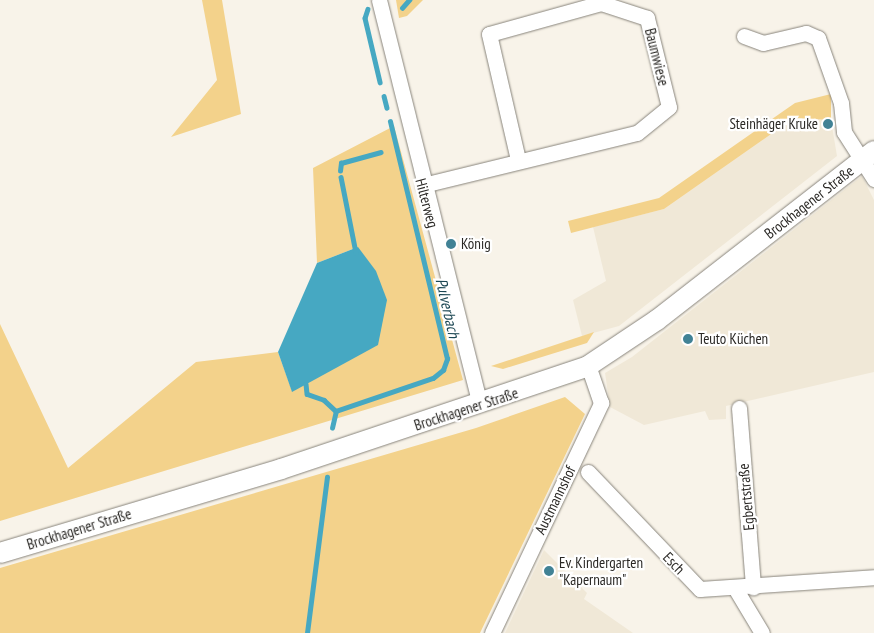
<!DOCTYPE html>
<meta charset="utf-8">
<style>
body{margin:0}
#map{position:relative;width:874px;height:633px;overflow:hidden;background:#f8f3e9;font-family:"PT Sans Narrow",sans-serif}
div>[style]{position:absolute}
.built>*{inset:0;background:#f0e8d7}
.green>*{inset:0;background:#f3d28b}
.water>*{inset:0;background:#46a8c2}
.stream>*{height:4.5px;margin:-2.25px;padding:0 2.25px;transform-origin:2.25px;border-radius:2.25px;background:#46a8c2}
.roads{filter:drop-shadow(0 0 1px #88847b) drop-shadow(0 0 1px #88847b)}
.minor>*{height:15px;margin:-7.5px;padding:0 7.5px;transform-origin:7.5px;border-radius:7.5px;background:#fff}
.major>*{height:20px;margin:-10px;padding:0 10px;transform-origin:10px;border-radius:10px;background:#fff}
.dots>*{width:14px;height:14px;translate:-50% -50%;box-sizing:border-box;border:2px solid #fff;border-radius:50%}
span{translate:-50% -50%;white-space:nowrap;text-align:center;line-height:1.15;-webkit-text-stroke:4.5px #fff;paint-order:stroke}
.street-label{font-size:15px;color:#2a2825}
.poi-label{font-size:15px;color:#2a2825}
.right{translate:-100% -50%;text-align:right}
.left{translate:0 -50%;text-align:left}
.water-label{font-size:16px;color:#1c4753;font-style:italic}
</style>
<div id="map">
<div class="built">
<i style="clip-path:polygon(794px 118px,831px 120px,837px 156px,619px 326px,582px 336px,573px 300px,606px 281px,593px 227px,664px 209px)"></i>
<i style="clip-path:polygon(862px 176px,874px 200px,874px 372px,726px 406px,726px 419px,709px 420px,705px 411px,644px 425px,610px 407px,605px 373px,632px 357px)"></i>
<i style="clip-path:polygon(544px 550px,587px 593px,584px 599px,633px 633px,505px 633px)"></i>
</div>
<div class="green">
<i style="clip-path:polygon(202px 0,222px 0,241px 114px,171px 137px,217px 80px)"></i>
<i style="clip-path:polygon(396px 0,423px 0,407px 16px,399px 18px)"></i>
<i style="clip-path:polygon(831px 94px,831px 120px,794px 118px,664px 209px,571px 233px,568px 221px,659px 198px,795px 103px)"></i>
<i style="clip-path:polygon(394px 126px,463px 380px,0 521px,0 324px,68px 468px,196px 362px,278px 352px,292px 391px,358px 247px,317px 263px,313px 168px)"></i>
<i style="clip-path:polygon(594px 332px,587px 343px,503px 369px,491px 366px)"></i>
<i style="clip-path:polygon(565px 397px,585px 414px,480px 633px,0 633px,0 568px,476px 428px)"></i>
</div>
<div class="water">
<i style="clip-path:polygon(358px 247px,376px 271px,387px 300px,378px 345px,292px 392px,278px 352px,317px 263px)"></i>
</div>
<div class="stream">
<i style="left:402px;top:8px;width:11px;rotate:-49deg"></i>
<i style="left:368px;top:9px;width:9px;rotate:108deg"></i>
<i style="left:365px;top:18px;width:66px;rotate:76.8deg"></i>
<i style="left:384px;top:96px;width:12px;rotate:76deg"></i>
<i style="left:340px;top:171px;width:8px;rotate:-83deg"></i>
<i style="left:341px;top:163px;width:41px;rotate:-15.4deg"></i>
<i style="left:341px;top:177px;width:77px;rotate:78.8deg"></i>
<i style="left:306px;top:384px;width:10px;rotate:84deg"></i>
<i style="left:307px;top:394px;width:18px;rotate:19deg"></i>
<i style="left:324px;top:400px;width:16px;rotate:43deg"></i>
<i style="left:332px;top:428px;width:17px;rotate:-77deg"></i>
<i style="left:336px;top:411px;width:102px;rotate:-18.8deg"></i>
<i style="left:433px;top:378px;width:13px;rotate:-39deg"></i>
<i style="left:443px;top:370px;width:12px;rotate:-70deg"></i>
<i style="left:447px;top:359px;width:244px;rotate:-103.5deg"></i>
<i style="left:307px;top:633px;width:157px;rotate:-82.7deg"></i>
</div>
<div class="roads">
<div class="minor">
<i style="left:379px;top:0;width:416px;rotate:76deg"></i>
<i style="left:744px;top:36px;width:20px;rotate:20deg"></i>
<i style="left:763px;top:43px;width:44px;rotate:-13.1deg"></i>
<i style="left:806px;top:33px;width:13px;rotate:23deg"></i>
<i style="left:818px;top:38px;width:69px;rotate:70.5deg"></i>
<i style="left:841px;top:103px;width:29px;rotate:84deg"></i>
<i style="left:844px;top:132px;width:56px;rotate:57.4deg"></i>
<i style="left:423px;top:185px;width:220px;rotate:-13.7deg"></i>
<i style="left:637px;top:133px;width:41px;rotate:-39.1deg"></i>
<i style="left:669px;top:107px;width:92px;rotate:-103.9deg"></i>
<i style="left:647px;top:18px;width:48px;rotate:-161.9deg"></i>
<i style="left:601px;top:3px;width:116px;rotate:164.5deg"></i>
<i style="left:489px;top:34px;width:129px;rotate:77deg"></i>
<i style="left:739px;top:408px;width:180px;rotate:85.5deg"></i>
<i style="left:588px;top:472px;width:162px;rotate:46.3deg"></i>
<i style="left:700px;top:589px;width:174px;rotate:-3.9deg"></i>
<i style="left:735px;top:588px;width:52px;rotate:59deg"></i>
<i style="left:492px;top:633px;width:255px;rotate:-64.6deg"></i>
<i style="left:601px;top:403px;width:39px;rotate:-109deg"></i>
</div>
<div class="major">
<i style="left:0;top:553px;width:293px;rotate:-16.6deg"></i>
<i style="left:281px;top:469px;width:324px;rotate:-18.5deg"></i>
<i style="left:588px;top:366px;width:83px;rotate:-33.7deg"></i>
<i style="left:657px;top:320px;width:275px;rotate:-37.9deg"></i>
</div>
</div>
<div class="dots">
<i style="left:828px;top:124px;background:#418295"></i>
<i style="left:451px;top:244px;background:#418295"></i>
<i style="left:688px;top:339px;background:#418295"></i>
<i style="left:549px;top:571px;background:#418295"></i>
</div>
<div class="street-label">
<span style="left:657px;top:57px;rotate:76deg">Baumwiese</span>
<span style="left:809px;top:202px;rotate:-38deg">Brockhagener Straße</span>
<span style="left:427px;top:203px;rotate:75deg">Hilterweg</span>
<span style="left:466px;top:409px;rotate:-18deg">Brockhagener Straße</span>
<span style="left:746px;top:497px;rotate:-95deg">Egbertstraße</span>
<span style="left:555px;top:500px;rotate:-64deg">Austmannshof</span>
<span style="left:79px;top:529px;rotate:-17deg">Brockhagener Straße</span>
<span style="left:674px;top:563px;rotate:46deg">Esch</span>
</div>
<div class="poi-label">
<span class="right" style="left:818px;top:124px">Steinhäger Kruke</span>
<span class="left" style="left:461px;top:244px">König</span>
<span class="left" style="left:698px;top:339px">Teuto Küchen</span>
<span class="left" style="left:559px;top:571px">Ev. Kindergarten<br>"Kapernaum"</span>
</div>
<div class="water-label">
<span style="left:448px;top:308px;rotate:77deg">Pulverbach</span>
</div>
</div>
